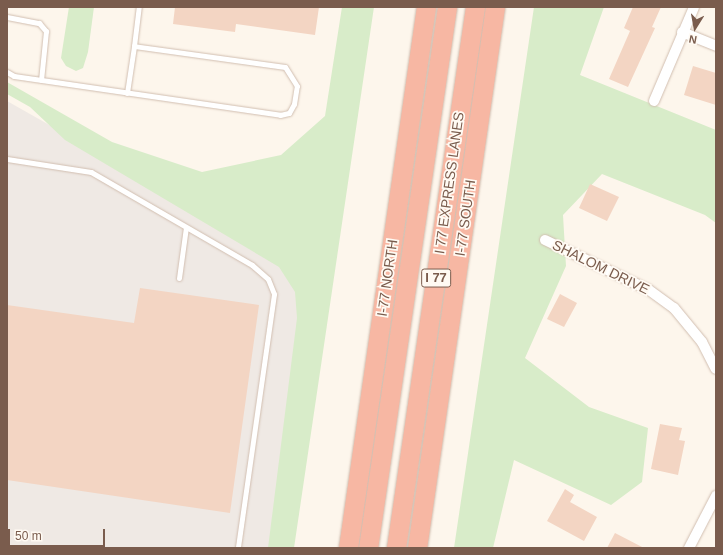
<!DOCTYPE html>
<style>
body{margin:0}
#map{position:relative;width:723px;height:555px;overflow:hidden;background:#fdf6ec;font-family:Arial,sans-serif}
div>[style]{position:absolute}
.industrial>*{inset:0;background:#efe9e4}
.green>*{inset:0;background:#d8ecc9}
.building>*{inset:0;background:#f3d5c3}
.roads{filter:drop-shadow(0 0 1px #d1beb0) drop-shadow(0 0 1px #d1beb0)}
.service>*{height:5px;margin:-2.5px;padding:0 2.5px;transform-origin:2.5px;border-radius:2.5px;background:#fff}
.minor>*{height:10px;margin:-5px;padding:0 5px;transform-origin:5px;border-radius:5px;background:#fff}
.motorway>*{height:19px;margin:-9.5px;padding:0 9.5px;transform-origin:9.5px;border-radius:9.5px;background:#f7b7a3}
span{translate:-50% -50%;white-space:nowrap;text-align:center;line-height:1.15;-webkit-text-stroke:3.5px #fffaf3;paint-order:stroke}
.shield-label span{padding:1px 3px;background:#fffaf3;border:1px solid;border-radius:3px;-webkit-text-stroke-width:0}
.shield-label{font-size:13px;color:#7a5c4d;font-weight:700}
.street-label{font-size:14px;color:#7a5c4d}
.frame{position:absolute;inset:0;border:8px solid #7a5c4d;pointer-events:none}
.north{position:absolute;left:675px;top:8px;width:40px;height:40px;-webkit-text-stroke:3px #fffaf3;paint-order:stroke;rotate:191deg;font-size:11px;font-weight:700;line-height:16px;text-align:center;color:#7a5c4d}
.north::after{content:'';display:block;margin:auto;width:14px;height:18px;background:#7a5c4d;clip-path:polygon(50% 0,100% 100%,50% 72%,0 100%)}
.scale{position:absolute;left:8px;top:529px;width:97px;height:18px;box-sizing:border-box;border:2px solid #7a5c4d;border-top:0;padding-left:5px;font-size:12px;line-height:14px;white-space:nowrap;color:#7a5c4d;-webkit-text-stroke:3px #fffaf3;paint-order:stroke}
</style>
<div id="map">
<div class="industrial">
<i style="clip-path:polygon(7px 101px,311px 273px,275px 548px,7px 548px)"></i>
</div>
<div class="green">
<i style="clip-path:polygon(69px 7px,94px 7px,88px 52px,83px 68px,76px 71px,66px 66px,61px 58px)"></i>
<i style="clip-path:polygon(342px 7px,374px 7px,294px 548px,268px 548px,297px 318px,295px 292px,279px 267px,65px 140px,30px 107px,7px 94px,7px 82px,112px 142px,202px 172px,281px 155px,325px 116px)"></i>
<i style="clip-path:polygon(534px 7px,604px 7px,580px 75px,716px 130px,716px 223px,705px 215px,602px 174px,563px 215px,566px 266px,525px 358px,589px 407px,648px 428px,642px 482px,611px 505px,514px 460px,493px 548px,454px 548px)"></i>
</div>
<div class="building">
<i style="clip-path:polygon(175px 7px,319px 7px,315px 35px,236px 24px,235px 32px,173px 24px)"></i>
<i style="clip-path:polygon(633px 7px,661px 7px,652px 27px,655px 28px,628px 87px,609px 79px,630px 31px,624px 28px)"></i>
<i style="clip-path:polygon(693px 66px,716px 73px,716px 105px,684px 95px)"></i>
<i style="clip-path:polygon(590px 184px,619px 197px,607px 221px,579px 208px)"></i>
<i style="clip-path:polygon(140px 288px,259px 305px,230px 513px,7px 480px,7px 305px,134px 323px)"></i>
<i style="clip-path:polygon(560px 294px,577px 303px,564px 327px,547px 319px)"></i>
<i style="clip-path:polygon(660px 424px,682px 428px,679px 440px,685px 441px,678px 475px,651px 469px)"></i>
<i style="clip-path:polygon(565px 489px,574px 495px,570px 502px,597px 517px,584px 541px,547px 521px)"></i>
<i style="clip-path:polygon(615px 533px,644px 548px,607px 548px)"></i>
</div>
<div class="roads">
<div class="service">
<i style="left:7px;top:17px;width:33px;rotate:11deg"></i>
<i style="left:39px;top:23px;width:11px;rotate:49deg"></i>
<i style="left:46px;top:31px;width:49px;rotate:95.8deg"></i>
<i style="left:7px;top:72px;width:8px;rotate:30deg"></i>
<i style="left:14px;top:76px;width:269px;rotate:8.3deg"></i>
<i style="left:280px;top:115px;width:9px;rotate:-13deg"></i>
<i style="left:289px;top:113px;width:10px;rotate:-61deg"></i>
<i style="left:294px;top:104px;width:18px;rotate:-81deg"></i>
<i style="left:297px;top:86px;width:22px;rotate:-122deg"></i>
<i style="left:285px;top:67px;width:152px;rotate:-172.1deg"></i>
<i style="left:134px;top:46px;width:39px;rotate:-83deg"></i>
<i style="left:127px;top:93px;width:48px;rotate:-81.5deg"></i>
<i style="left:7px;top:159px;width:85px;rotate:8.8deg"></i>
<i style="left:91px;top:172px;width:186px;rotate:30deg"></i>
<i style="left:252px;top:265px;width:21px;rotate:41deg"></i>
<i style="left:268px;top:279px;width:16px;rotate:68deg"></i>
<i style="left:274px;top:294px;width:257px;rotate:98.1deg"></i>
<i style="left:179px;top:278px;width:51px;rotate:-82.2deg"></i>
</div>
<div class="minor">
<i style="left:682px;top:32px;width:37px;rotate:22deg"></i>
<i style="left:654px;top:101px;width:102px;rotate:-66.9deg"></i>
<i style="left:545px;top:240px;width:115px;rotate:25.7deg"></i>
<i style="left:649px;top:290px;width:31px;rotate:36deg"></i>
<i style="left:674px;top:308px;width:44px;rotate:50.5deg"></i>
<i style="left:702px;top:342px;width:30px;rotate:63deg"></i>
<i style="left:689px;top:548px;width:59px;rotate:-62.6deg"></i>
</div>
<div class="motorway">
<i style="left:348px;top:548px;width:547px;rotate:-81.8deg"></i>
<i style="left:368px;top:548px;width:547px;rotate:-81.69deg"></i>
<i style="left:396px;top:548px;width:547px;rotate:-81.69deg"></i>
<i style="left:417px;top:548px;width:547px;rotate:-81.8deg"></i>
</div>
</div>
<div class="shield-label">
<span style="left:436px;top:278px">I 77</span>
</div>
<div class="street-label">
<span style="left:449px;top:183px;rotate:-82deg">I 77 EXPRESS LANES</span>
<span style="left:465px;top:218px;rotate:-82deg">I-77 SOUTH</span>
<span style="left:601px;top:267px;rotate:26deg">SHALOM DRIVE</span>
<span style="left:387px;top:278px;rotate:-82deg">I-77 NORTH</span>
</div>
<div class="frame"></div>
<div class="north">N</div>
<div class="scale">50 m</div>
</div>
